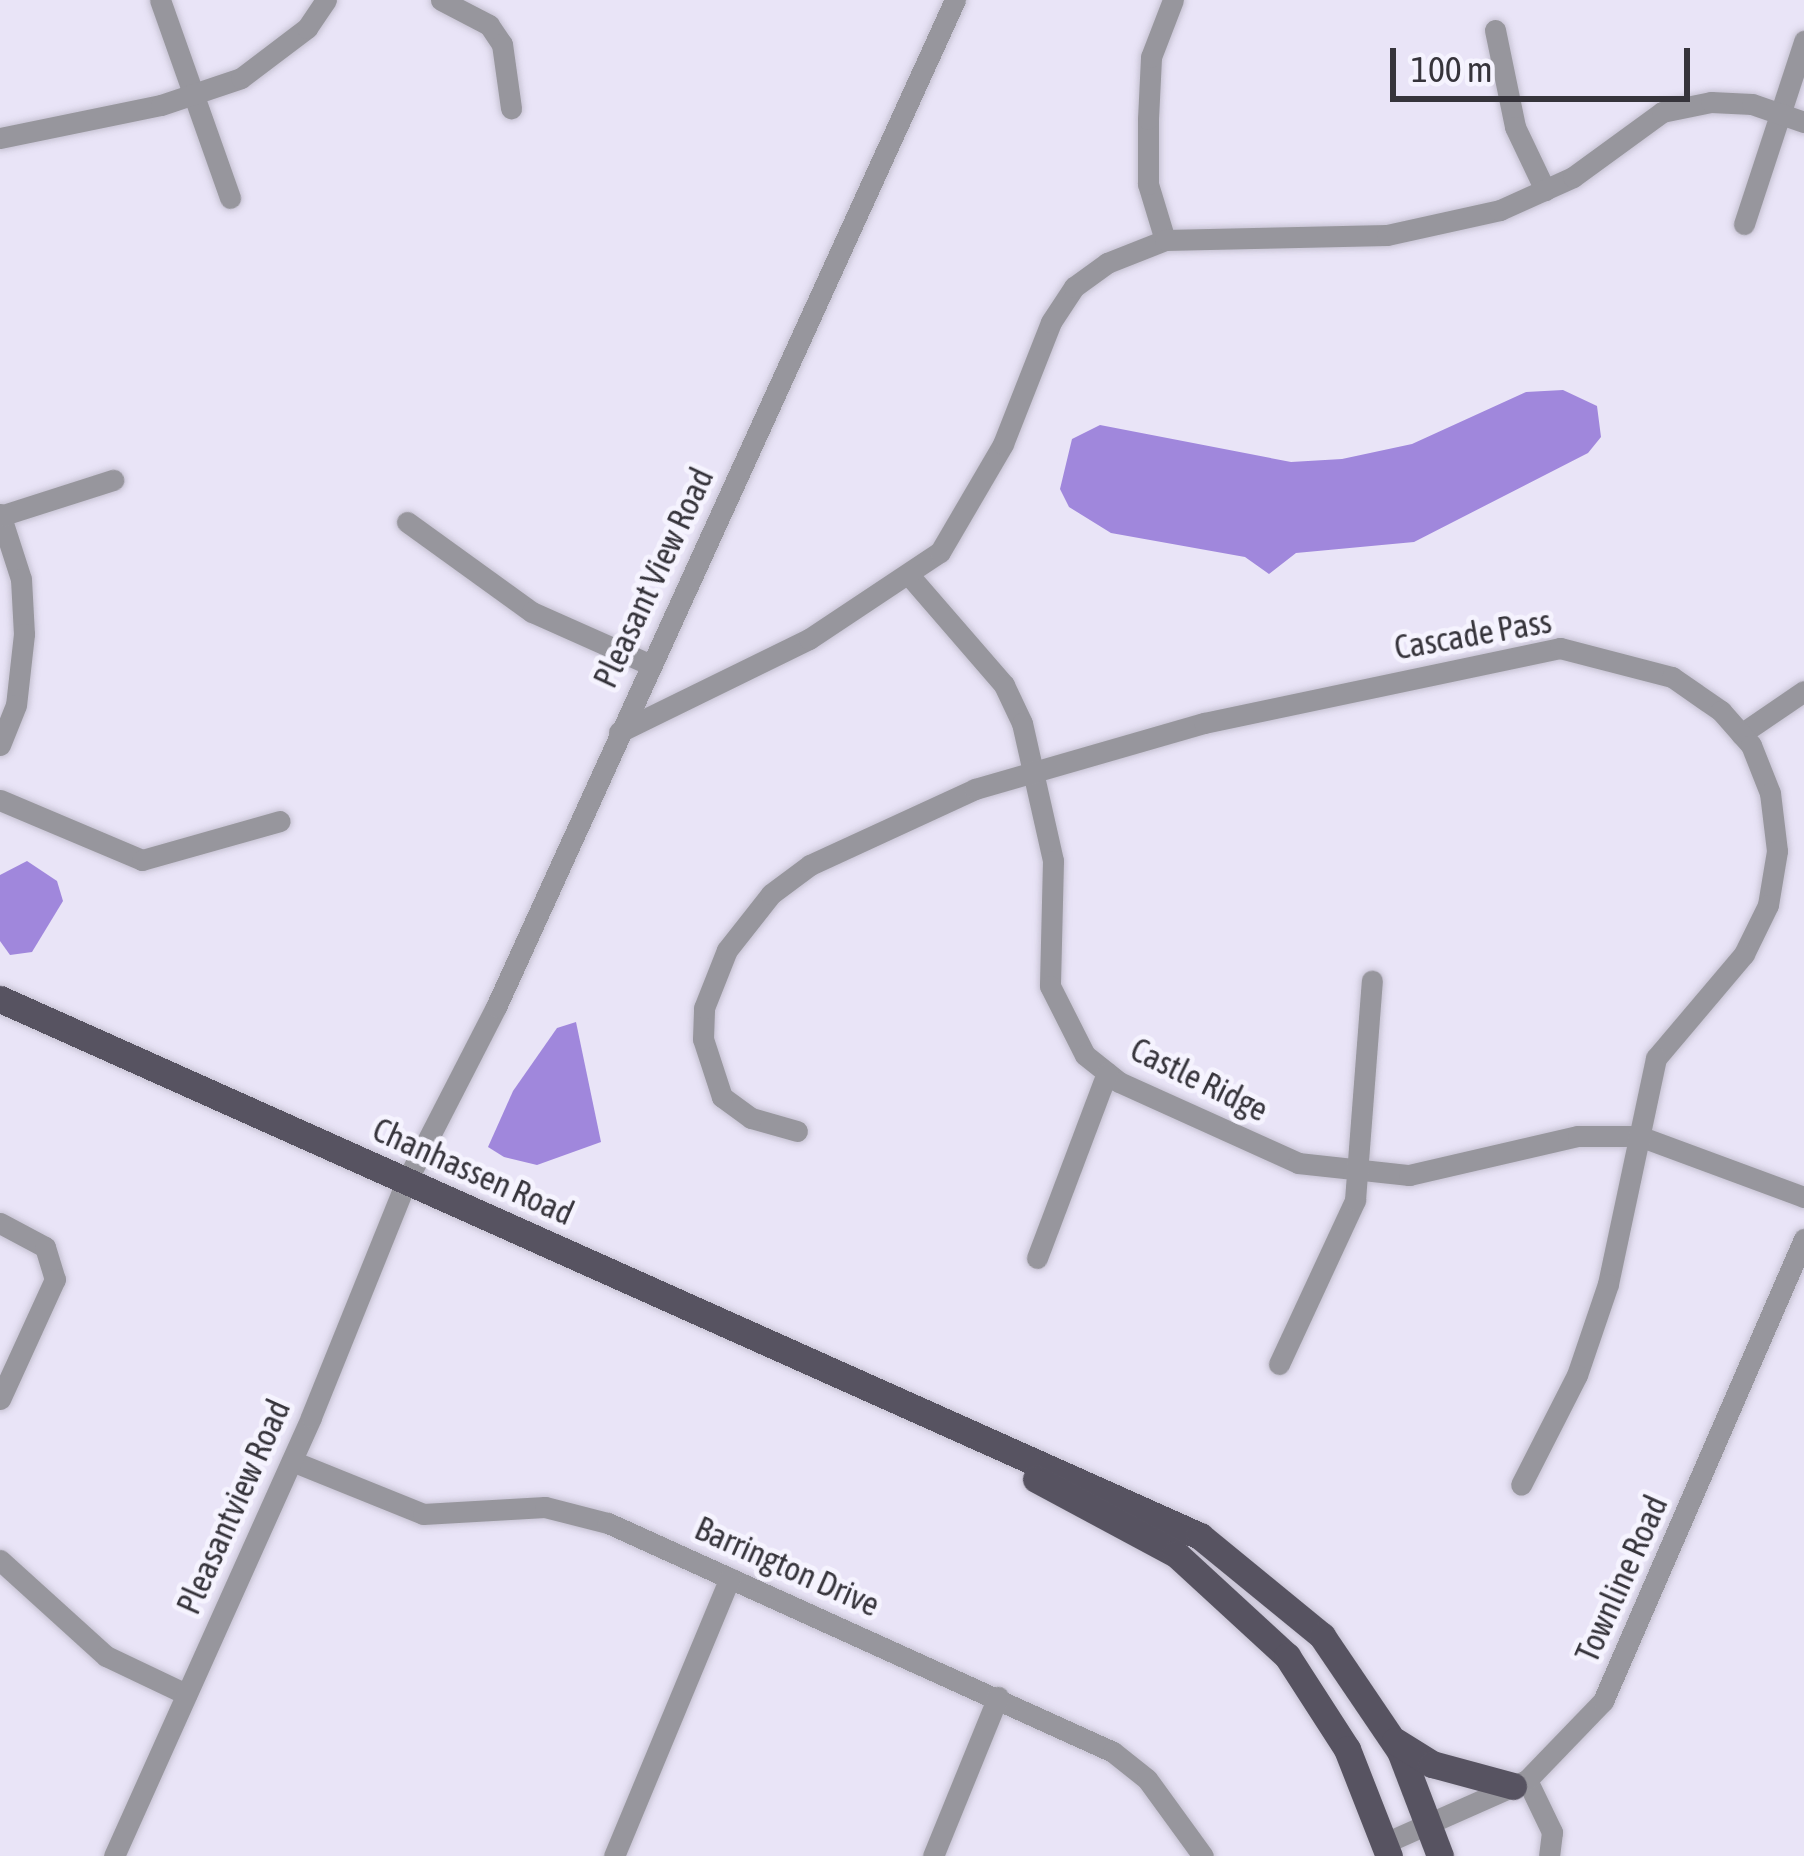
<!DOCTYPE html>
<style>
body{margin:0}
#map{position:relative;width:1804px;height:1856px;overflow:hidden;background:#e9e4f7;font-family:"Asap Condensed",sans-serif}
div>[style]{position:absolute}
.water>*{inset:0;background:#a087dc}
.roads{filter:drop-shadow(0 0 3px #c5c1d1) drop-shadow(0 0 3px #c5c1d1)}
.minor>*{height:21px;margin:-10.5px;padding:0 10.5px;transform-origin:10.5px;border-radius:10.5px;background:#97969d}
.major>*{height:27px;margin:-13.5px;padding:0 13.5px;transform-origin:13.5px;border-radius:13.5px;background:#575361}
span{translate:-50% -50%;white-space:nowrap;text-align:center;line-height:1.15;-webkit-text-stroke:10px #f5f3fe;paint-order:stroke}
.street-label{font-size:33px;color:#36343b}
.scale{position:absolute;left:1390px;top:48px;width:300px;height:54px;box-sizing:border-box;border:6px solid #36343b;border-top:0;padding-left:15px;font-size:36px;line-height:42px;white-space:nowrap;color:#36343b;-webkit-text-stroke:9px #f5f3fe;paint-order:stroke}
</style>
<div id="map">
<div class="water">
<i style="clip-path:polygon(1563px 390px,1597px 406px,1601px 437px,1588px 453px,1414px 542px,1296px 553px,1269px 574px,1245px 557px,1111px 533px,1069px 507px,1060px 489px,1072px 439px,1100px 425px,1291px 462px,1342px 459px,1412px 444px,1526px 392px)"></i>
<i style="clip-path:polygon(27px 861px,57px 881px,63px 901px,32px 952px,10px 955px,0 941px,0 875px)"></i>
<i style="clip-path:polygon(576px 1022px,601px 1142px,537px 1165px,504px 1157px,488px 1147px,513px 1091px,557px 1028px)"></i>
</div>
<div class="roads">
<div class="minor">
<i style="left:160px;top:0;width:210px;rotate:70.5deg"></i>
<i style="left:441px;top:0;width:54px;rotate:27.5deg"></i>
<i style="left:489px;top:25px;width:23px;rotate:56deg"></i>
<i style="left:502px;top:44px;width:65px;rotate:82deg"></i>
<i style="left:1495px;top:30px;width:99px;rotate:78.3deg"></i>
<i style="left:1515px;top:127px;width:70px;rotate:64.5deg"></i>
<i style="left:0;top:138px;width:164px;rotate:-11.6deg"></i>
<i style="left:161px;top:105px;width:84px;rotate:-18.6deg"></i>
<i style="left:241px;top:78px;width:83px;rotate:-37.1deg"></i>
<i style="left:307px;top:28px;width:34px;rotate:-56deg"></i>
<i style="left:1744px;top:224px;width:193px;rotate:-71.8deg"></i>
<i style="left:1165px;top:240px;width:59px;rotate:-106.9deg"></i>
<i style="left:1148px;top:184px;width:65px;rotate:-90deg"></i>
<i style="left:1148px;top:119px;width:62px;rotate:-87.2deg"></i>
<i style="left:1151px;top:57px;width:61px;rotate:-68.9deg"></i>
<i style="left:0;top:514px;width:68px;rotate:72.1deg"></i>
<i style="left:21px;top:579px;width:55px;rotate:86.9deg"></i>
<i style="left:24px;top:634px;width:71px;rotate:96.4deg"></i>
<i style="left:16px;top:705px;width:43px;rotate:111.8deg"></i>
<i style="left:0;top:516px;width:119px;rotate:-17.7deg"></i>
<i style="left:407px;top:522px;width:154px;rotate:35.8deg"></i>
<i style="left:532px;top:612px;width:130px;rotate:24deg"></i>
<i style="left:908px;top:574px;width:147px;rotate:49.1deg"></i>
<i style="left:1004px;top:685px;width:42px;rotate:64.7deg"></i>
<i style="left:1022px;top:723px;width:141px;rotate:77.3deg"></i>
<i style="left:1053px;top:861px;width:125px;rotate:91.4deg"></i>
<i style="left:1050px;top:986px;width:77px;rotate:63.1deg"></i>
<i style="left:1085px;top:1055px;width:43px;rotate:38.5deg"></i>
<i style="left:1119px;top:1082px;width:196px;rotate:24.3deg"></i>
<i style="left:1298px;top:1163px;width:112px;rotate:6.2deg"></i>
<i style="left:1409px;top:1175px;width:173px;rotate:-13deg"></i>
<i style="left:1578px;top:1136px;width:61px"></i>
<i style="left:1639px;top:1136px;width:176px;rotate:20.3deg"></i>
<i style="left:619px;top:732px;width:212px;rotate:-26.1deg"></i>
<i style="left:809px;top:639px;width:157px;rotate:-33.6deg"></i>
<i style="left:940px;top:552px;width:125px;rotate:-59.7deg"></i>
<i style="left:1003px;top:444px;width:131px;rotate:-68.5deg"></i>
<i style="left:1051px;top:322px;width:42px;rotate:-56.7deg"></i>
<i style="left:1074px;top:287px;width:41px;rotate:-36deg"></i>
<i style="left:1107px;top:263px;width:62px;rotate:-21.6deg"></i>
<i style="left:1165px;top:240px;width:222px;rotate:-1.3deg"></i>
<i style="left:1387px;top:235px;width:116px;rotate:-12.5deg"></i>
<i style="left:1500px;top:210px;width:80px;rotate:-24.3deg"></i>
<i style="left:1573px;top:177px;width:110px;rotate:-36.1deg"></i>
<i style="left:1662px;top:112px;width:50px;rotate:-11.5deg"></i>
<i style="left:1711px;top:102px;width:41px;rotate:2.8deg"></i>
<i style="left:1752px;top:104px;width:55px;rotate:19.1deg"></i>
<i style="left:1741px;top:734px;width:76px;rotate:-34.3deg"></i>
<i style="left:0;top:800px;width:154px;rotate:22.9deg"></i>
<i style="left:142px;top:860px;width:143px;rotate:-15.8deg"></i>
<i style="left:797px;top:1131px;width:48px;rotate:-164.2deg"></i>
<i style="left:751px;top:1118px;width:36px;rotate:-144deg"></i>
<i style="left:722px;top:1097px;width:61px;rotate:-108.1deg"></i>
<i style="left:703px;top:1039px;width:31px;rotate:-88deg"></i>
<i style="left:704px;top:1008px;width:62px;rotate:-68.4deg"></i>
<i style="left:727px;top:950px;width:71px;rotate:-51.8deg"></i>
<i style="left:771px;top:894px;width:49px;rotate:-36.6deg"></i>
<i style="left:810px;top:865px;width:182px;rotate:-24.7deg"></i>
<i style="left:975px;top:789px;width:238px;rotate:-16.1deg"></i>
<i style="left:1204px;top:723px;width:364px;rotate:-11.9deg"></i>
<i style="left:1560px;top:648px;width:116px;rotate:14.5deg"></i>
<i style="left:1672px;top:677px;width:60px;rotate:34.8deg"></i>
<i style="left:1721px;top:711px;width:45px;rotate:48.6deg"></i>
<i style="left:1751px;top:745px;width:52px;rotate:68.4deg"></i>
<i style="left:1770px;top:793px;width:58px;rotate:83.1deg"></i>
<i style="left:1777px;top:851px;width:55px;rotate:99.5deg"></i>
<i style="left:1768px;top:905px;width:55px;rotate:116.1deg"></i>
<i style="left:1744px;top:954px;width:136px;rotate:130.2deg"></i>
<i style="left:1656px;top:1058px;width:231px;rotate:102deg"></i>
<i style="left:1608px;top:1284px;width:96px;rotate:108.8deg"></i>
<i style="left:1577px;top:1375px;width:123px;rotate:117deg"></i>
<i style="left:0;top:1223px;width:51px;rotate:28.1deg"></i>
<i style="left:45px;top:1247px;width:34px;rotate:73deg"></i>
<i style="left:55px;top:1279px;width:132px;rotate:114.6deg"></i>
<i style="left:1037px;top:1258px;width:198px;rotate:-69.3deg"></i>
<i style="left:1279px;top:1364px;width:181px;rotate:-65.1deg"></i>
<i style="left:1355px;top:1200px;width:220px;rotate:-85.6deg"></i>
<i style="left:292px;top:1461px;width:141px;rotate:22deg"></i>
<i style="left:423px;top:1514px;width:122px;rotate:-3.3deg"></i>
<i style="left:545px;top:1507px;width:65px;rotate:14.3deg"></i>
<i style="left:608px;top:1523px;width:554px;rotate:24.39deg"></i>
<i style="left:1113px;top:1752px;width:43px;rotate:38.5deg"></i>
<i style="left:1147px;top:1779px;width:95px;rotate:54deg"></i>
<i style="left:0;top:1560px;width:143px;rotate:42.2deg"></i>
<i style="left:106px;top:1656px;width:89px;rotate:25.4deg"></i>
<i style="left:1527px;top:1780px;width:58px;rotate:64.3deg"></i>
<i style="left:1552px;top:1832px;width:24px;rotate:97deg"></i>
<i style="left:1385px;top:1843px;width:155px;rotate:-23.9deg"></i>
<i style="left:1527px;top:1780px;width:110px;rotate:-46.1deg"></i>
<i style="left:1603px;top:1701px;width:504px;rotate:-66.49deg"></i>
<i style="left:114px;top:1856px;width:481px;rotate:-65.8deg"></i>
<i style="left:311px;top:1417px;width:253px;rotate:-68deg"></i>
<i style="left:406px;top:1182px;width:197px;rotate:-62.8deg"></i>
<i style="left:496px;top:1007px;width:1107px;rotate:-65.5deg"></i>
<i style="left:614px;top:1856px;width:301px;rotate:-67.4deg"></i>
<i style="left:933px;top:1856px;width:172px;rotate:-67.8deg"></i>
</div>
<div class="major">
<i style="left:0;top:999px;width:1315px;rotate:24.11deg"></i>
<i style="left:1200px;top:1536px;width:158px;rotate:39.3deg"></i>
<i style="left:1322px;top:1636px;width:139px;rotate:55.9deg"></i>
<i style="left:1400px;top:1751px;width:112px;rotate:69.1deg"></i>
<i style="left:1036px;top:1479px;width:159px;rotate:28.2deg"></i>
<i style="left:1176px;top:1554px;width:151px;rotate:42.6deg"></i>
<i style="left:1287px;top:1656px;width:111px;rotate:57.2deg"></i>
<i style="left:1347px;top:1749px;width:115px;rotate:68.6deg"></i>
<i style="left:1395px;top:1741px;width:44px;rotate:31.9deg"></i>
<i style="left:1432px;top:1764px;width:84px;rotate:15.2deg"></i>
</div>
</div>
<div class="street-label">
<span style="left:654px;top:578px;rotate:-65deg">Pleasant View Road</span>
<span style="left:1473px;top:635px;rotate:-10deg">Cascade Pass</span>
<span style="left:1199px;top:1080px;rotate:26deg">Castle Ridge</span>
<span style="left:473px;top:1172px;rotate:24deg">Chanhassen Road</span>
<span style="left:234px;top:1507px;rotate:-66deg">Pleasantview Road</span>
<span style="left:787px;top:1567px;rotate:24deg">Barrington Drive</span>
<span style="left:1622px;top:1579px;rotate:-66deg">Townline Road</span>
</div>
<div class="scale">100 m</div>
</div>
